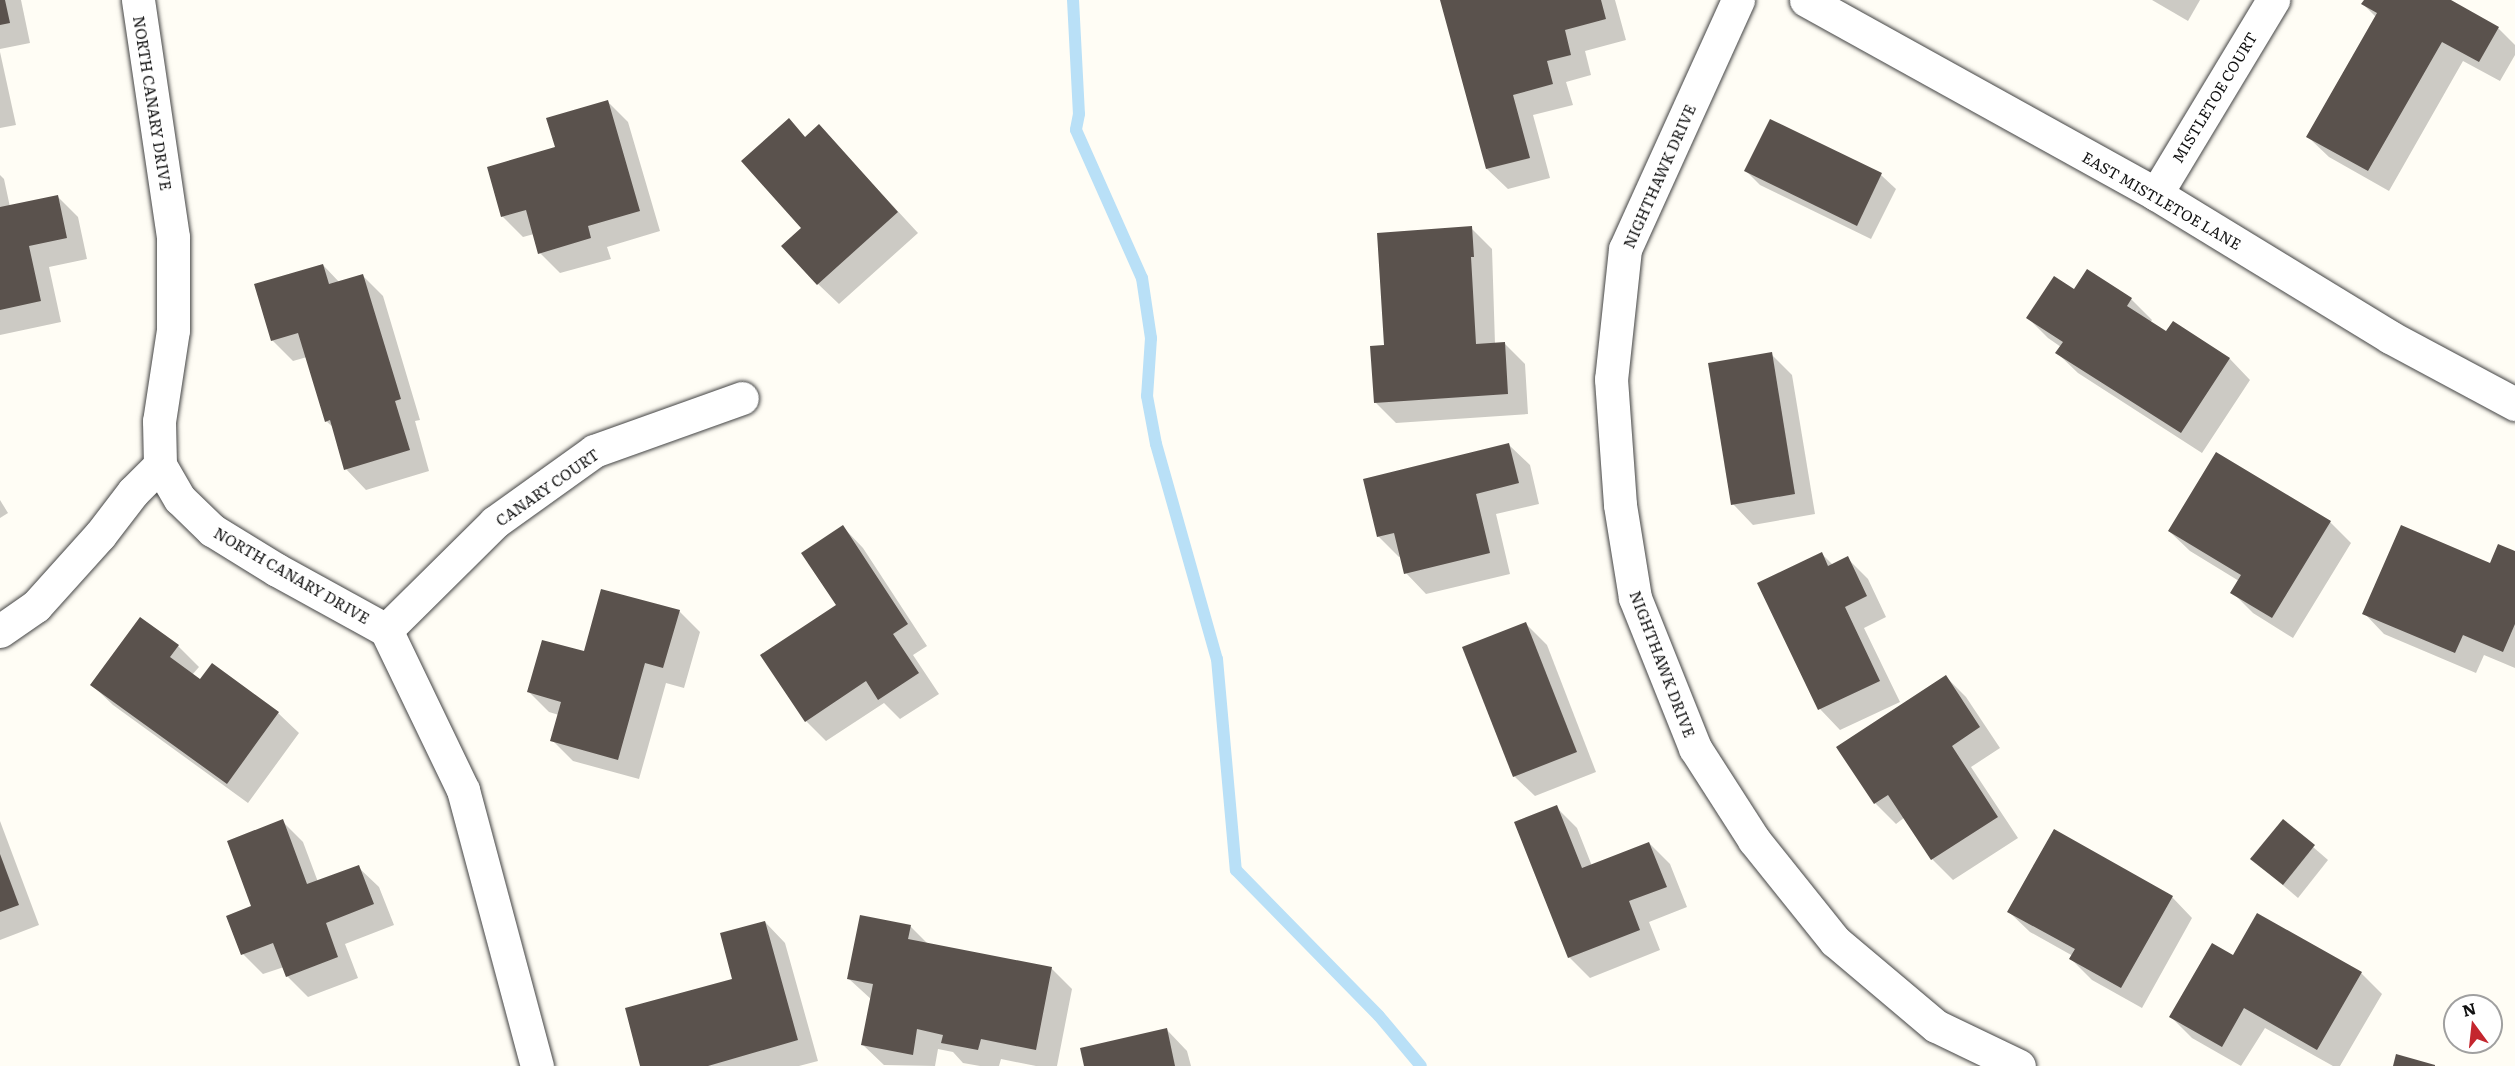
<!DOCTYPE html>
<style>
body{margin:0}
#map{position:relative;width:2515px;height:1066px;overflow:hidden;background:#fffdf5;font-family:Literata,serif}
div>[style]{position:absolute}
.shadow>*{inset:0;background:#0003}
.stream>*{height:12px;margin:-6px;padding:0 6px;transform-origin:6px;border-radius:6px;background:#b9e0f7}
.building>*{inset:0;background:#5a524d}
.roads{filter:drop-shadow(0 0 2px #444) drop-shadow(0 0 2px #444)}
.minor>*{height:33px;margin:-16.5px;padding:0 16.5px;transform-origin:16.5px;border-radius:16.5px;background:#fff}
span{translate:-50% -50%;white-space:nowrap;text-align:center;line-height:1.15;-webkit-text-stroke:6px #fff;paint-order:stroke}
.street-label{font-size:15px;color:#111}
.north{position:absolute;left:2443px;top:994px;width:60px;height:60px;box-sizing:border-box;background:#fff;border:2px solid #a0a0a0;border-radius:50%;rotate:345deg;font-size:16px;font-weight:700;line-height:24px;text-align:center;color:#111}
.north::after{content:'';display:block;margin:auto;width:21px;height:27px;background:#c4262e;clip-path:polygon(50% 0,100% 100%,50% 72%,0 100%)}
</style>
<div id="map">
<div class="shadow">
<i style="clip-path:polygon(0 0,21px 0,30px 43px,0 49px)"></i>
<i style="clip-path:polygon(1441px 0,1615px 0,1626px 40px,1585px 51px,1591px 75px,1566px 82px,1573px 105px,1533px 115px,1550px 178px,1508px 189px,1487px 169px)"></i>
<i style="clip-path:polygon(2152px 0,2200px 0,2188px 21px)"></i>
<i style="clip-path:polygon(2365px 0,2448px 0,2498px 28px,2515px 45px,2515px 55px,2500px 81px,2463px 61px,2389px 191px,2329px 157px,2308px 137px,2376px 17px,2363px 4px)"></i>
<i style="clip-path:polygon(0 52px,16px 125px,0 128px)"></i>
<i style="clip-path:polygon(607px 101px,628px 122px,660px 231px,607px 247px,611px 259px,560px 273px,540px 253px,534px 234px,523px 237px,502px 216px,557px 148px)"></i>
<i style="clip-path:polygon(789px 121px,806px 138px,819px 126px,918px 233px,839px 304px,818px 284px,803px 228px)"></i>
<i style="clip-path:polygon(1771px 121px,1881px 175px,1896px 189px,1871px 239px,1760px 185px,1746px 171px)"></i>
<i style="clip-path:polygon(0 175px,4px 179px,10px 207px,58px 197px,78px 217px,87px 259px,49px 267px,61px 322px,0 335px)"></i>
<i style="clip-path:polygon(1471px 228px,1492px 249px,1495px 344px,1504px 343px,1525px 364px,1528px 414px,1396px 423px,1375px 402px,1386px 347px)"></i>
<i style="clip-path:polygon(323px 265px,340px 283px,363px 276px,383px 296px,420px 420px,415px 421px,429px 471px,366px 490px,346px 469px,334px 428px,326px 421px,307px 357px,293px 361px,272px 340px)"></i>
<i style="clip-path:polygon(2131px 299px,2152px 320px,2150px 323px,2166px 333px,2173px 323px,2230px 359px,2250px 380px,2202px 453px,2078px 373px,2057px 353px,2061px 347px,2048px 338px,2028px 318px)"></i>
<i style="clip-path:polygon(1771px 354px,1792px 375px,1815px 514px,1753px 525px,1733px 504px)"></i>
<i style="clip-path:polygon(1509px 445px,1530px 465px,1539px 504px,1496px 514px,1510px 574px,1426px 594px,1406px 573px,1401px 556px,1399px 557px,1378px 536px)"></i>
<i style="clip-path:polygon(0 500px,8px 513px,0 518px)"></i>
<i style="clip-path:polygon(2330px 522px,2351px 543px,2293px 638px,2253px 613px,2232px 592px,2239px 581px,2190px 551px,2169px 531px)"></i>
<i style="clip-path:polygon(843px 527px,863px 548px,927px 646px,913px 655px,939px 694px,900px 719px,884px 703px,826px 741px,806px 721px,838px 606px)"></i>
<i style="clip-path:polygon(2515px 553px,2515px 668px,2484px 655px,2476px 673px,2384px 634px,2364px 613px,2491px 565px)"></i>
<i style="clip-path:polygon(1822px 554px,1833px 565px,1847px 558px,1868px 579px,1886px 617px,1864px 628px,1900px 702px,1840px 730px,1820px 709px,1759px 584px)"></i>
<i style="clip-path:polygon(679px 611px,700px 632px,684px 688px,666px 683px,639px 779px,573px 761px,552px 740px,559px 715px,549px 712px,529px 692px,585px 653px)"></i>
<i style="clip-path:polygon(140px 619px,178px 646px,199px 667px,192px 675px,201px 681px,278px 713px,299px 733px,248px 803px,113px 705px,92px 685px)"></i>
<i style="clip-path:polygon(1526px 624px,1547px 645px,1596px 772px,1535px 796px,1514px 776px)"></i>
<i style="clip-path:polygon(1946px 677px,1966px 697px,2000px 748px,1971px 767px,2018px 838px,1953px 880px,1932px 859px,1905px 817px,1896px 824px,1875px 803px)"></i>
<i style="clip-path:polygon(1556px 807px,1577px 828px,1592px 866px,1649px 843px,1670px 864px,1687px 907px,1649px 922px,1660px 950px,1590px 978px,1569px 957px)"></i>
<i style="clip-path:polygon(0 821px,39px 925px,0 940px)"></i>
<i style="clip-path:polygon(282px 821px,303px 842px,318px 882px,358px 867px,379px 887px,394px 925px,345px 944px,358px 978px,308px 997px,287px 976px,284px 967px,263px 974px,243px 954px,253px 907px)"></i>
<i style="clip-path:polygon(2283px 821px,2328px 860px,2298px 898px,2252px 859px)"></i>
<i style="clip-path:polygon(2172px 897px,2192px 918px,2142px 1008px,2092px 980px,2071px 959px,2073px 956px,2030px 932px,2009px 912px)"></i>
<i style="clip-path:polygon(765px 922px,785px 943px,818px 1061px,799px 1066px,642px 1066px,734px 980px)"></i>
<i style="clip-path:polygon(910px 926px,928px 944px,1051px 968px,1072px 989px,1057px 1066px,1036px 1066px,1001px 1059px,999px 1066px,980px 1066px,963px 1063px,953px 1052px,938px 1049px,935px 1066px,884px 1065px,863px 1045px,872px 1000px,849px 979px)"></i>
<i style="clip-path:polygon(2233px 957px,2361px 973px,2382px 994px,2340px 1066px,2333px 1066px,2265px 1028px,2241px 1066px,2192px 1038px,2171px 1017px)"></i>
<i style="clip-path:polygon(1167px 1030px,1187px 1051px,1191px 1066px,1086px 1066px)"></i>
</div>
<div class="stream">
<i style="left:1073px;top:0;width:114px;rotate:87deg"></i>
<i style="left:1079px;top:114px;width:16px;rotate:101deg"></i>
<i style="left:1076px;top:130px;width:162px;rotate:66deg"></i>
<i style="left:1142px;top:278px;width:61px;rotate:81.5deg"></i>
<i style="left:1151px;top:338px;width:58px;rotate:93.9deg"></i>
<i style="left:1147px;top:396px;width:49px;rotate:79.4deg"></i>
<i style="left:1156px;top:444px;width:223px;rotate:74.2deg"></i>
<i style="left:1217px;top:659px;width:212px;rotate:84.9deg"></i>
<i style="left:1236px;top:870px;width:204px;rotate:45.6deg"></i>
<i style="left:1379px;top:1016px;width:65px;rotate:50deg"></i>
</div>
<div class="building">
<i style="clip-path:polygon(0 0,5px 0,10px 23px,0 25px)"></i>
<i style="clip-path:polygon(1440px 0,1601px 0,1606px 19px,1565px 30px,1571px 55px,1547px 61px,1553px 84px,1513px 95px,1530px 158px,1486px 169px)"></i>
<i style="clip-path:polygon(2364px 0,2451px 0,2499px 27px,2479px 62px,2442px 42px,2368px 171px,2306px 137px,2377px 13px,2361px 4px)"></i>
<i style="clip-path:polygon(608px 100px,640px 211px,588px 226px,591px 238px,538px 254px,526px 210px,501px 217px,487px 167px,555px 147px,546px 118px)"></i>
<i style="clip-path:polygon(789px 118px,805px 137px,819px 124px,898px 212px,817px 285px,781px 246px,801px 228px,741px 161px)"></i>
<i style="clip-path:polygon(1770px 119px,1882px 173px,1857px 226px,1744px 171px)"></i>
<i style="clip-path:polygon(58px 195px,67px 238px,29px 246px,41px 301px,0 310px,0 207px)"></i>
<i style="clip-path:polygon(1472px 226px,1474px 257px,1471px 257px,1476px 344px,1505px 342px,1508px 394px,1374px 403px,1370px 346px,1384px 345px,1377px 233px)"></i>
<i style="clip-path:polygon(323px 264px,329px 284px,363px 274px,401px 399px,395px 401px,410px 450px,344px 470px,330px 420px,325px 422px,298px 333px,271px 341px,254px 284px)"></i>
<i style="clip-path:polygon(2087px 269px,2132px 298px,2127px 306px,2166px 331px,2173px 321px,2230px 358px,2181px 433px,2055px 353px,2063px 342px,2026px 318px,2054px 276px,2074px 289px)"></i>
<i style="clip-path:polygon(1772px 352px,1795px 494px,1731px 505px,1708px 363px)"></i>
<i style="clip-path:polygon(1509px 443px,1519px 483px,1476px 494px,1490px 553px,1404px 574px,1394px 533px,1377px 537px,1363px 479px)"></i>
<i style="clip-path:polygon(2216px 452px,2331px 521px,2272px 618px,2230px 593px,2241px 575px,2168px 531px)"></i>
<i style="clip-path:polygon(843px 525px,908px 624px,893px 634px,919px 673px,878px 700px,866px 681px,805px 722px,760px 655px,836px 605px,801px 553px)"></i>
<i style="clip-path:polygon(2401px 525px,2490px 563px,2498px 544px,2515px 551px,2515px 624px,2503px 652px,2463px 635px,2455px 653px,2362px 614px)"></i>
<i style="clip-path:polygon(1822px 552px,1828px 566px,1848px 556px,1867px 596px,1845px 607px,1880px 681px,1818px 710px,1757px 583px)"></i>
<i style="clip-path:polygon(601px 589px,680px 610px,663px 668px,645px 663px,618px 760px,550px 741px,561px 702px,527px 692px,542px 640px,584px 651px)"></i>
<i style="clip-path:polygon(140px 617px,179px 645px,170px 657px,200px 679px,212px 663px,279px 712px,227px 784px,90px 685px)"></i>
<i style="clip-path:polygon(1526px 622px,1577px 752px,1513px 777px,1462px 647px)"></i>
<i style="clip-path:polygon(1946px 675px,1980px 727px,1952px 746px,1998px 817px,1931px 860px,1888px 795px,1874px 804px,1836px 747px)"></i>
<i style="clip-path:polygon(1557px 805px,1582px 868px,1649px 842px,1667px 887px,1629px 901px,1640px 930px,1568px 958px,1514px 822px)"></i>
<i style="clip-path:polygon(283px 819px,307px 884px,359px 865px,374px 904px,326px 923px,338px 957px,286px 977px,273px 943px,241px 955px,226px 916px,251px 906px,227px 841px)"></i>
<i style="clip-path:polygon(2283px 819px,2315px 845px,2283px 885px,2250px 859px)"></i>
<i style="clip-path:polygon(2054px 829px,2173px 896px,2121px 988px,2069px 959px,2075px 949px,2007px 912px)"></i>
<i style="clip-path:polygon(0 854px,19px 905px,0 912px)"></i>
<i style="clip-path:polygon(2257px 913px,2362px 972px,2317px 1050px,2244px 1008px,2222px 1047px,2169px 1017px,2212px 943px,2233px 955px)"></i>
<i style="clip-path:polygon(860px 915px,911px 925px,908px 939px,1052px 967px,1036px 1050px,981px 1039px,978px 1050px,941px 1043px,943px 1035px,917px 1029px,913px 1055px,861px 1045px,873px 984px,847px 979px)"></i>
<i style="clip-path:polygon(765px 921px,798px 1040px,708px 1066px,640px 1066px,625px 1008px,732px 979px,720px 933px)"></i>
<i style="clip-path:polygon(1167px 1028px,1175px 1066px,1084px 1066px,1080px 1048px)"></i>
<i style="clip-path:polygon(2396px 1054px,2435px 1065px,2435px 1066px,2393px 1066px)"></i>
</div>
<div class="roads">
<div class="minor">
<i style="left:138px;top:0;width:240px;rotate:81.6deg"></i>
<i style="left:173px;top:237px;width:93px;rotate:90deg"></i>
<i style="left:173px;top:330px;width:92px;rotate:98.7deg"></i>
<i style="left:159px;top:421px;width:44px;rotate:88.7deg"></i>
<i style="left:160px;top:465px;width:39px;rotate:60deg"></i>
<i style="left:180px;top:499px;width:45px;rotate:44.1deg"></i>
<i style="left:212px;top:530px;width:76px;rotate:31.6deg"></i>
<i style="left:277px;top:570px;width:124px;rotate:28.8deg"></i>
<i style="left:386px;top:630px;width:178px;rotate:64.3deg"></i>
<i style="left:463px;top:790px;width:286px;rotate:75deg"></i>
<i style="left:1738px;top:0;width:273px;rotate:114.4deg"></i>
<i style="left:1625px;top:249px;width:131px;rotate:96.1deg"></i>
<i style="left:1611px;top:379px;width:126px;rotate:85.9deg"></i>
<i style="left:1620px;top:505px;width:94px;rotate:80.8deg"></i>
<i style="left:1635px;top:598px;width:162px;rotate:68.2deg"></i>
<i style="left:1695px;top:748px;width:109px;rotate:57.3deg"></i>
<i style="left:1754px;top:840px;width:129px;rotate:51.3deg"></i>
<i style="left:1835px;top:941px;width:132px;rotate:40.1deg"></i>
<i style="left:1936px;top:1026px;width:92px;rotate:25.7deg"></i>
<i style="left:1806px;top:0;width:400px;rotate:29deg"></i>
<i style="left:2156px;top:194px;width:274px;rotate:31.4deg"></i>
<i style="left:2390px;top:337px;width:142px;rotate:28.2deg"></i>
<i style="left:2156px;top:194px;width:227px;rotate:-58.9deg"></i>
<i style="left:386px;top:630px;width:153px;rotate:-44.7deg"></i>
<i style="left:495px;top:522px;width:122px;rotate:-35.6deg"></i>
<i style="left:594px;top:451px;width:157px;rotate:-19.7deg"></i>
<i style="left:0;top:631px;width:44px;rotate:-34.8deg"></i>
<i style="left:36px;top:606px;width:96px;rotate:-48deg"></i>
<i style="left:100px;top:535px;width:54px;rotate:-52.5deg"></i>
<i style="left:133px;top:492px;width:38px;rotate:-45deg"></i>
</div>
</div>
<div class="street-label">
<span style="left:2214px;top:97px;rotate:-59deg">MISTLETOE COURT</span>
<span style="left:153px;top:103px;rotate:81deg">NORTH CANARY DRIVE</span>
<span style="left:1659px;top:176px;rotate:-66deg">NIGHTHAWK DRIVE</span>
<span style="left:2162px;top:200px;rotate:30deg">EAST MISTLETOE LANE</span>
<span style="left:547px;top:487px;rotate:-35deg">CANARY COURT</span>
<span style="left:292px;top:575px;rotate:30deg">NORTH CANARY DRIVE</span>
<span style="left:1663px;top:664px;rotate:69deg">NIGHTHAWK DRIVE</span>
</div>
<div class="north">N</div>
</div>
